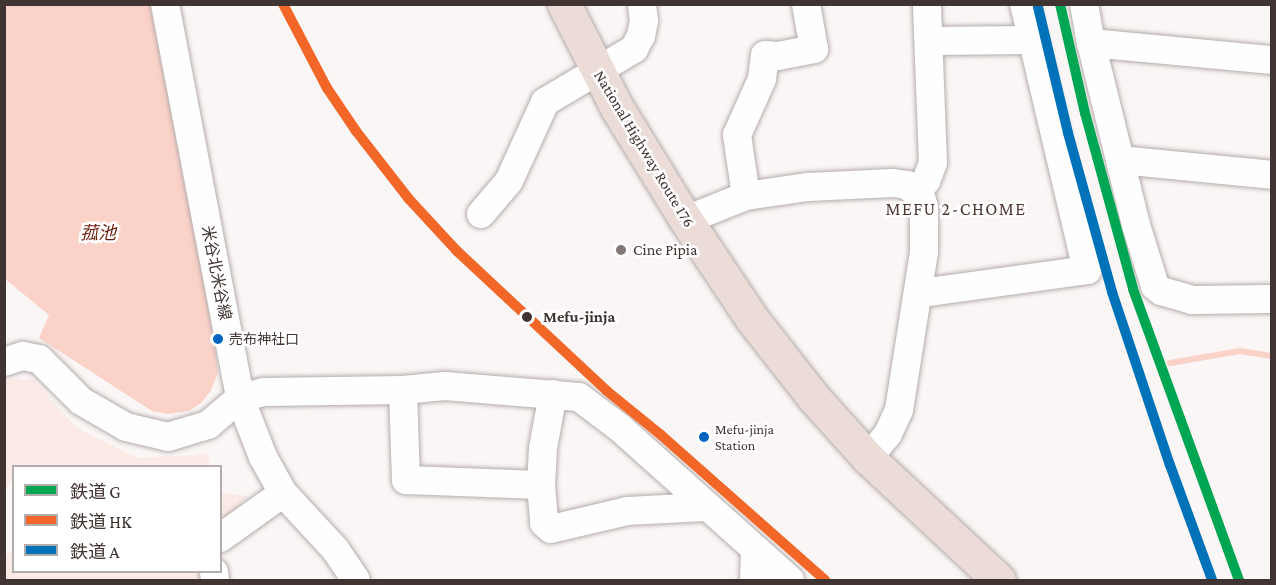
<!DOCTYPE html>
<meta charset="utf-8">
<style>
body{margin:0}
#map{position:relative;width:1276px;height:585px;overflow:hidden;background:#faf6f5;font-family:"Crimson Pro","Noto Sans JP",serif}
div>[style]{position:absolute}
.green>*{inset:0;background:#fceae6}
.water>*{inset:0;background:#fbd2c8}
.stream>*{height:6px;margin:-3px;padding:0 3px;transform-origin:3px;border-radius:3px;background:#fbd2c8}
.roads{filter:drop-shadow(0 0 2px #b4acab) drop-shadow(0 0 2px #b4acab)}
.minor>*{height:28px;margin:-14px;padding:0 14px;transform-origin:14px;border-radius:14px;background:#fefefe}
.highway>*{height:33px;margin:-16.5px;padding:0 16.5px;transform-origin:16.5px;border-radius:16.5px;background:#ebdcd8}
.rail-1>*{height:10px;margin:-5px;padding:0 5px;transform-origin:5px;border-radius:5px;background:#00a651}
.rail-2>*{height:10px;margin:-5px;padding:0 5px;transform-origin:5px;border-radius:5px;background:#f26627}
.rail-3>*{height:10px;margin:-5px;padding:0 5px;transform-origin:5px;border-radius:5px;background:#0072ba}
.dots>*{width:16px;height:16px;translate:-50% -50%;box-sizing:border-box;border:3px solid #fff;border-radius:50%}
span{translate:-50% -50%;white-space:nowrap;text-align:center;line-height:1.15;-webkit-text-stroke:5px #fff;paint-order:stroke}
.bus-label{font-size:14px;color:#403432}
.left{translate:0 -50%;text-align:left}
.street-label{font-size:16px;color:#403432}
.poi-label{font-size:16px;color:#403432}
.stop-label{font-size:16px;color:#403432;font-weight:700}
.neighbourhood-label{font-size:18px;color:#503933;letter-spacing:1.5px}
.water-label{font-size:18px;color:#6d1c0b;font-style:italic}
.frame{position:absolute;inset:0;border:6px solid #403432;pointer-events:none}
.legend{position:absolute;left:12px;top:465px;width:210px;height:108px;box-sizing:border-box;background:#fff;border:2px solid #b3aead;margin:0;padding:8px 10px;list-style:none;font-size:18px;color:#403432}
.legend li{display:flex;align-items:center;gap:12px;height:30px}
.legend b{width:30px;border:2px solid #b3aead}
</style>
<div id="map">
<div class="green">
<i style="clip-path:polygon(8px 379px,33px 380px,77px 428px,138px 458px,208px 454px,210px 466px,14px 466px,13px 476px,5px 491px,4px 382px)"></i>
<i style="clip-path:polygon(221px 493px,247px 496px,221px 526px)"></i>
<i style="clip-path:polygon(13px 552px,14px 572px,204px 572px,204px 580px,5px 580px,4px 555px)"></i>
</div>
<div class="water">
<i style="clip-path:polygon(4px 5px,150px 5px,213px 332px,218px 373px,210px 392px,201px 403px,189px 411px,167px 414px,152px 411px,39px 338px,49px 315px,5px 279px)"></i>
</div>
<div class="stream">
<i style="left:1170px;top:363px;width:71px;rotate:-9.7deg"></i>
<i style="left:1240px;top:351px;width:32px;rotate:9deg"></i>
</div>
<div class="roads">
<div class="minor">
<i style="left:165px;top:4px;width:401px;rotate:79.2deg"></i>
<i style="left:240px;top:398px;width:63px;rotate:68.7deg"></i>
<i style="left:263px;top:457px;width:41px;rotate:60.9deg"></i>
<i style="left:283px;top:493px;width:76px;rotate:47.1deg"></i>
<i style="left:335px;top:549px;width:37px;rotate:56deg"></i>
<i style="left:1084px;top:4px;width:40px;rotate:80deg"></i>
<i style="left:1091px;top:43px;width:187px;rotate:76.1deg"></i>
<i style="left:1136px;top:225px;width:64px;rotate:72.7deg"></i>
<i style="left:1155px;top:286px;width:8px;rotate:40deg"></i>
<i style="left:1161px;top:291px;width:32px;rotate:16deg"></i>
<i style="left:1192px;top:300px;width:80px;rotate:-0.7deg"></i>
<i style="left:930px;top:41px;width:101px;rotate:-0.6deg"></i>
<i style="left:1091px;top:43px;width:182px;rotate:5.4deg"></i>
<i style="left:1120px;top:160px;width:153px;rotate:5.6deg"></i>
<i style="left:915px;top:191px;width:15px;rotate:-42deg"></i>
<i style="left:926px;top:181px;width:19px;rotate:-69deg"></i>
<i style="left:933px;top:163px;width:159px;rotate:-92.2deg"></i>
<i style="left:746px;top:196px;width:62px;rotate:-98.4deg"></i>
<i style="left:737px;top:135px;width:61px;rotate:-65.9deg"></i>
<i style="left:762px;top:79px;width:24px;rotate:-83deg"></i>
<i style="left:765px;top:55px;width:13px;rotate:4deg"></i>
<i style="left:778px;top:56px;width:37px;rotate:-11deg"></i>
<i style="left:814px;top:49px;width:46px;rotate:-100.1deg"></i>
<i style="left:481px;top:214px;width:43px;rotate:-49.7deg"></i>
<i style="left:509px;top:181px;width:87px;rotate:-65.5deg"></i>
<i style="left:545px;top:102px;width:104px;rotate:-30.8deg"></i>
<i style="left:634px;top:49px;width:15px;rotate:-62deg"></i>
<i style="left:641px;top:36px;width:15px;rotate:-79deg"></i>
<i style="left:644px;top:21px;width:17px;rotate:-97deg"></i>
<i style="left:686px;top:220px;width:65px;rotate:-21.8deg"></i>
<i style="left:746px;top:196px;width:63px;rotate:-8.3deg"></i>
<i style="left:808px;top:187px;width:85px;rotate:-2.7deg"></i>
<i style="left:893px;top:183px;width:14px;rotate:8deg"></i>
<i style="left:907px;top:185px;width:18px;rotate:41deg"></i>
<i style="left:921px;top:197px;width:10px;rotate:73deg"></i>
<i style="left:924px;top:207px;width:45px;rotate:90deg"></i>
<i style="left:924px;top:252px;width:160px;rotate:99deg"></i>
<i style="left:899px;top:410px;width:26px;rotate:115deg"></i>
<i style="left:888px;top:434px;width:31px;rotate:130deg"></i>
<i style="left:919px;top:290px;width:10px;rotate:11deg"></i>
<i style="left:929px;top:292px;width:160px;rotate:-7.9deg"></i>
<i style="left:1087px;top:270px;width:273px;rotate:-103.3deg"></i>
<i style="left:4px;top:362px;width:20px;rotate:-18deg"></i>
<i style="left:23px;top:356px;width:16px;rotate:11deg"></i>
<i style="left:39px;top:359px;width:59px;rotate:45deg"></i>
<i style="left:81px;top:401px;width:52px;rotate:30deg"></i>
<i style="left:126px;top:427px;width:43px;rotate:13.4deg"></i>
<i style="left:168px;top:437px;width:42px;rotate:-16.7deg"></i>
<i style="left:208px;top:425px;width:42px;rotate:-40.2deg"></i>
<i style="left:240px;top:398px;width:25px;rotate:-14deg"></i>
<i style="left:264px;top:392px;width:139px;rotate:-0.8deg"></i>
<i style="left:403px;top:390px;width:42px;rotate:-5.4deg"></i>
<i style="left:445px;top:386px;width:134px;rotate:4.7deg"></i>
<i style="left:579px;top:397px;width:51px;rotate:37.1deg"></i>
<i style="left:620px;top:428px;width:228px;rotate:41.8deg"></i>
<i style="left:403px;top:390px;width:90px;rotate:88.1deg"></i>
<i style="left:406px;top:480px;width:135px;rotate:2.1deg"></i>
<i style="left:553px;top:394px;width:55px;rotate:100.5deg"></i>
<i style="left:543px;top:448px;width:37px;rotate:93deg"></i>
<i style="left:541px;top:485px;width:38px;rotate:85deg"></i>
<i style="left:544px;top:523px;width:9px;rotate:41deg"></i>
<i style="left:551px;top:529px;width:78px;rotate:-13.3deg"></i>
<i style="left:627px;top:511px;width:78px;rotate:-2.9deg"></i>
<i style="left:220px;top:538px;width:77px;rotate:-35.5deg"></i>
<i style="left:214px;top:572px;width:8px;rotate:83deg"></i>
<i style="left:754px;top:580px;width:30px;rotate:-88deg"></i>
</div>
<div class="highway">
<i style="left:564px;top:4px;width:117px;rotate:63deg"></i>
<i style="left:617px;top:108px;width:132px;rotate:58.4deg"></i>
<i style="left:686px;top:220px;width:119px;rotate:56.3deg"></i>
<i style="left:752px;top:319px;width:100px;rotate:51.9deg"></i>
<i style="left:814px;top:398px;width:81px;rotate:48deg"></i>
<i style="left:868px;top:458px;width:179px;rotate:43deg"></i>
</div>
</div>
<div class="rail-1">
<i style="left:1060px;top:4px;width:112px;rotate:77.1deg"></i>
<i style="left:1085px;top:113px;width:182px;rotate:74.7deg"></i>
<i style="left:1133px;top:289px;width:310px;rotate:70deg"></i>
</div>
<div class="rail-2">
<i style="left:283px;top:4px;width:95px;rotate:62.4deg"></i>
<i style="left:327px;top:88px;width:52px;rotate:56deg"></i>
<i style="left:356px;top:131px;width:86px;rotate:52.1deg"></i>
<i style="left:409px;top:199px;width:71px;rotate:47.3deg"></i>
<i style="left:457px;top:251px;width:205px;rotate:43deg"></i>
<i style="left:607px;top:391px;width:70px;rotate:39.2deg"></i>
<i style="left:661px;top:435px;width:219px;rotate:41.5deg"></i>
</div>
<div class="rail-3">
<i style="left:1038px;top:7px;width:130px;rotate:76.6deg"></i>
<i style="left:1068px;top:133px;width:165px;rotate:74.5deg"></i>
<i style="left:1112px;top:292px;width:182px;rotate:71.5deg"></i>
<i style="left:1170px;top:465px;width:122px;rotate:69.9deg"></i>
</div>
<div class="dots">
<i style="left:621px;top:250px;background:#817876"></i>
<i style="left:527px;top:317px;background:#403432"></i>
<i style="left:218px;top:339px;background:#0065bd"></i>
<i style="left:704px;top:437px;background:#0065bd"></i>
</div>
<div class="bus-label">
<span class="left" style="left:229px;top:339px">売布神社口</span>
<span class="left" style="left:715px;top:437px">Mefu-jinja<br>Station</span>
</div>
<div class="street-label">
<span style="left:644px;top:149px;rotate:59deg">National Highway Route 176</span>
<span style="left:216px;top:273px;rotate:79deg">米谷北米谷線</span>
</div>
<div class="poi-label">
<span class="left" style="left:633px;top:250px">Cine Pipia</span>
</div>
<div class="stop-label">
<span class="left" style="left:543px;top:317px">Mefu-jinja</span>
</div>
<div class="neighbourhood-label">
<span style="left:956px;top:209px">MEFU 2-CHOME</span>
</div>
<div class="water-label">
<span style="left:98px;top:233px">菰池</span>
</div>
<div class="frame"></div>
<ul class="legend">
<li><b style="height:8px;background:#00a651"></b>鉄道 G</li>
<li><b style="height:8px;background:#f26627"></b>鉄道 HK</li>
<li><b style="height:8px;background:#0072ba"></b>鉄道 A</li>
</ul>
</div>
